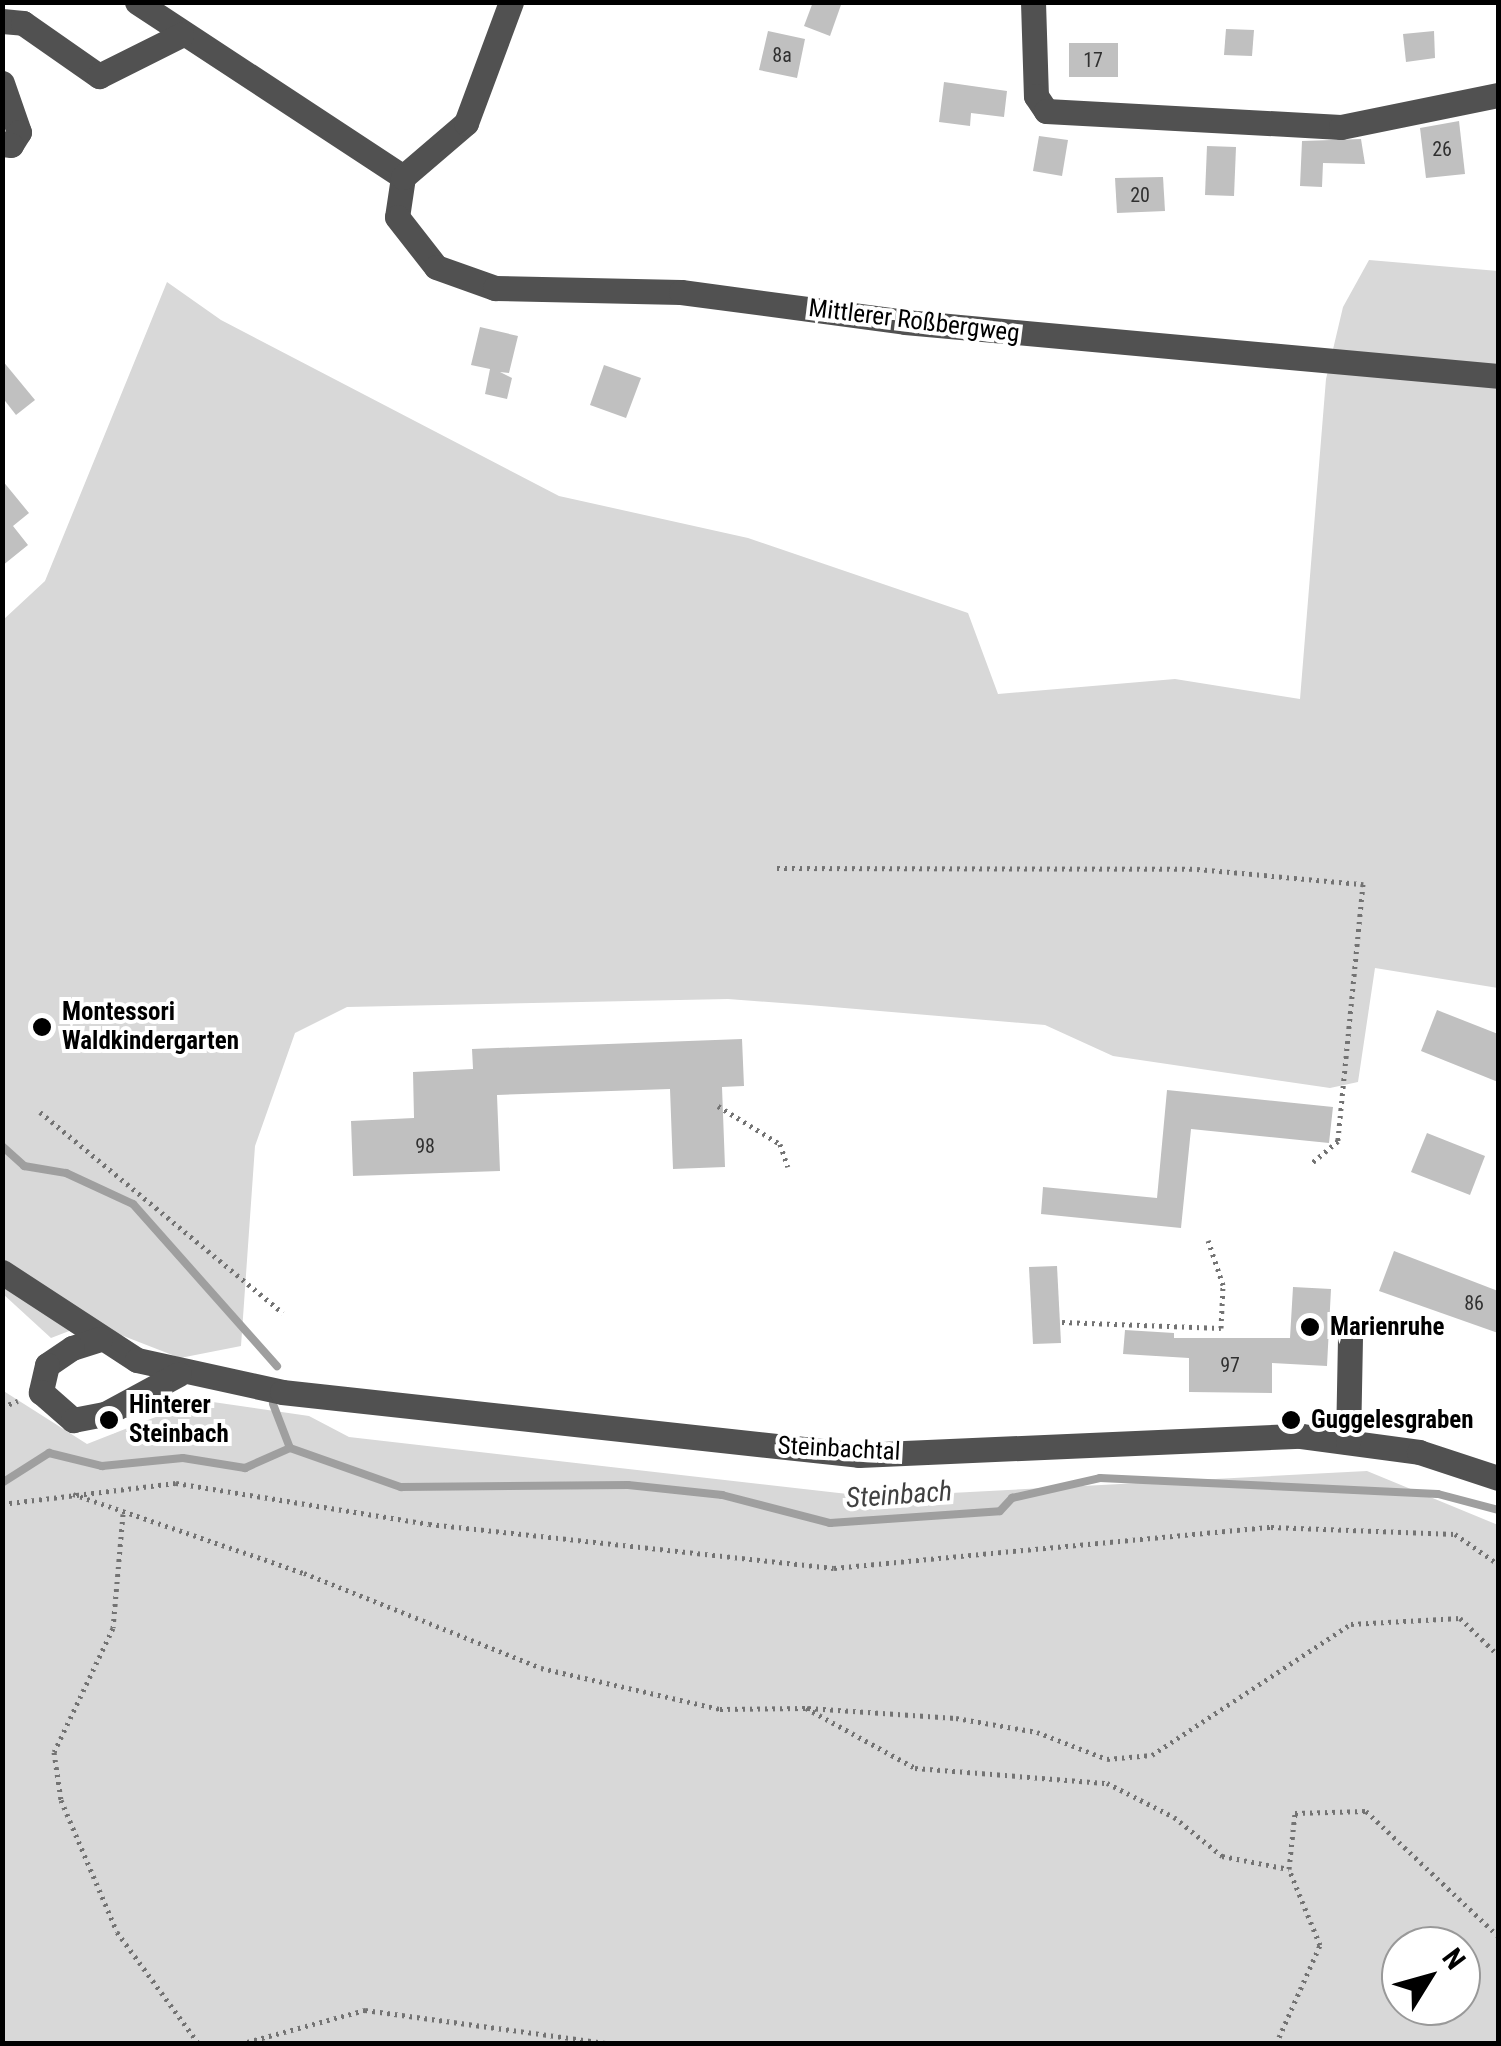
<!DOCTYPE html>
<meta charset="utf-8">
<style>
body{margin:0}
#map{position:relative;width:1501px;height:2046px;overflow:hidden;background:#fff;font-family:"Roboto Condensed",sans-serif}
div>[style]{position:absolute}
.green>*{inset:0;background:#d8d8d8}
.stream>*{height:8px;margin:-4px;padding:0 4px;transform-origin:4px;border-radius:4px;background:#9f9f9f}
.building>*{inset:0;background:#c0c0c0}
.path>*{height:5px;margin-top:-2.5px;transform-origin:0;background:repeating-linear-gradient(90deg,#737373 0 2.5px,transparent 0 7.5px)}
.minor>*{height:25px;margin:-12.5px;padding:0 12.5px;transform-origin:12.5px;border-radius:12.5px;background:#515151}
.dots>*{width:28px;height:28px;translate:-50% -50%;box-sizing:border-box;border:5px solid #fff;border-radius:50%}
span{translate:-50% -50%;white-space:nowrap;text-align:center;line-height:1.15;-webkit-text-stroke:8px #fff;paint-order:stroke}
.number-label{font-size:20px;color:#303030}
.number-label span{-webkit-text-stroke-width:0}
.street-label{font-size:25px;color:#000}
.poi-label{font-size:25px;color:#000;font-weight:700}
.left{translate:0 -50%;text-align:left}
.water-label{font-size:28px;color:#404040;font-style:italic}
.frame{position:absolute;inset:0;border:5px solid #000;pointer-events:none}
.north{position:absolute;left:1381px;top:1926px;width:100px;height:100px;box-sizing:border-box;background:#fff;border:2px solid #999;border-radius:50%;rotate:53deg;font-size:28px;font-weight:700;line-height:40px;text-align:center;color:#000}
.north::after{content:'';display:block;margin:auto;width:35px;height:45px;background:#000;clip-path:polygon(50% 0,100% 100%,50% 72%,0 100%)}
</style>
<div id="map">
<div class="green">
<i style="clip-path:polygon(1369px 260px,1498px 271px,1498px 988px,1375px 968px,1358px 1082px,1330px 1088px,1113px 1056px,1045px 1025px,809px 1005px,728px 999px,347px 1007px,295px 1033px,255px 1146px,241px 1346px,180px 1358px,90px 1323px,51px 1338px,3px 1294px,3px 620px,45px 581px,167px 282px,221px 320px,559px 496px,748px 538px,968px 613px,998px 694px,1175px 679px,1300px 699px,1326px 379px,1343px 307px)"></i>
<i style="clip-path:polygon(evenodd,2px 1390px,87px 1444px,199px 1400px,309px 1416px,349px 1437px,874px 1497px,1367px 1471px,1498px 1525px,1498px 2043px,3px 2043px,2px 1390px,1461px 1946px,1461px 2006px,1401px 2006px,1401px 1946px,1461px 1946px)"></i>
</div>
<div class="stream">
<i style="left:2px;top:1146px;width:30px;rotate:42deg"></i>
<i style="left:24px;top:1166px;width:43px;rotate:9.5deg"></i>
<i style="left:66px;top:1173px;width:74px;rotate:24.8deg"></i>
<i style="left:133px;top:1204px;width:217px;rotate:48.4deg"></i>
<i style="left:273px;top:1404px;width:47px;rotate:68.9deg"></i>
<i style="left:290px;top:1448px;width:118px;rotate:19.4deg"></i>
<i style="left:401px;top:1487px;width:227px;rotate:-0.5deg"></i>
<i style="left:628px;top:1485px;width:95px;rotate:6.1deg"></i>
<i style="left:722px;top:1495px;width:112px;rotate:14.5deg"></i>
<i style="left:830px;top:1523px;width:170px;rotate:-4deg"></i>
<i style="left:1000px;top:1511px;width:18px;rotate:-47deg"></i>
<i style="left:1012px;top:1498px;width:90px;rotate:-12.8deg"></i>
<i style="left:1100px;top:1478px;width:338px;rotate:2.7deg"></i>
<i style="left:1438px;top:1494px;width:62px;rotate:14.9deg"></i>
<i style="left:2px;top:1483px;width:56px;rotate:-32.6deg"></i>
<i style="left:49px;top:1453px;width:55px;rotate:13.8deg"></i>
<i style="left:102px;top:1466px;width:81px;rotate:-5.6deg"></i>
<i style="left:183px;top:1458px;width:63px;rotate:9.2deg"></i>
<i style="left:245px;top:1468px;width:49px;rotate:-24deg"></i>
</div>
<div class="building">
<i style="clip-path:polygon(813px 2px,842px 2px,830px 36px,804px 26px)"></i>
<i style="clip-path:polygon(1226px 29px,1254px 30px,1252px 56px,1224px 55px)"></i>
<i style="clip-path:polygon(768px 31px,805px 39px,797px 78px,759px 70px)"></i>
<i style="clip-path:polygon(1434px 31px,1435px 58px,1406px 62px,1403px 34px)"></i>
<i style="clip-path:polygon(1069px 43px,1118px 43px,1118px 77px,1069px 77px)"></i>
<i style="clip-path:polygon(944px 82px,1007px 91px,1004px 117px,971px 113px,970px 126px,939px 122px)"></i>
<i style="clip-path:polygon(1459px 121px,1465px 174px,1426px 178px,1420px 128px)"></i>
<i style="clip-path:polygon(1039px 136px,1068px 140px,1062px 176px,1033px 171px)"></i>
<i style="clip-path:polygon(1361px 139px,1365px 164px,1323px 163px,1322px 187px,1300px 186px,1302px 141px)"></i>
<i style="clip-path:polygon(1207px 146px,1236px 147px,1234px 196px,1205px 195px)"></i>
<i style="clip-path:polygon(1163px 177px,1165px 211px,1117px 213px,1115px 178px)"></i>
<i style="clip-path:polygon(480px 327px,518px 336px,509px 373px,500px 372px,512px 378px,507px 399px,485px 394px,490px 369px,471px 365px)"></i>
<i style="clip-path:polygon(2px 360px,35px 400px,16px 415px,2px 397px)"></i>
<i style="clip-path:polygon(604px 365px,641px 378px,626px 418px,590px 405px)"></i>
<i style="clip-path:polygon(2px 480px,29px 513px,13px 526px,28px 545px,2px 566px)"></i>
<i style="clip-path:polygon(1437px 1010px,1498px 1034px,1498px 1082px,1421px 1051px)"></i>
<i style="clip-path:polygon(742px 1039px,744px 1086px,722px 1087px,725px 1167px,673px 1169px,670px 1089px,497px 1095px,500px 1171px,353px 1176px,351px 1121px,414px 1118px,413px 1072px,473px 1069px,472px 1049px)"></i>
<i style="clip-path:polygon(1167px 1090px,1333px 1107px,1329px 1143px,1191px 1129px,1181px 1228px,1041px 1214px,1043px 1187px,1157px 1198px)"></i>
<i style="clip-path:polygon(1427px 1133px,1485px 1156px,1470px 1195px,1411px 1172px)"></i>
<i style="clip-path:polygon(1394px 1251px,1498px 1291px,1498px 1333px,1379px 1291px)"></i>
<i style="clip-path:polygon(1057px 1266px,1061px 1343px,1033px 1344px,1029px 1267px)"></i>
<i style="clip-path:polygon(1293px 1287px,1331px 1289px,1327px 1366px,1272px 1363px,1272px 1393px,1189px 1392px,1189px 1358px,1123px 1354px,1125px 1330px,1174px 1333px,1174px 1338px,1290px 1338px)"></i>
</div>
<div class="path">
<i style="left:777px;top:868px;width:420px;rotate:0.1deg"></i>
<i style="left:1197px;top:869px;width:167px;rotate:5.2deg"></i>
<i style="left:1363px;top:884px;width:258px;rotate:95.6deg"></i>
<i style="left:1338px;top:1141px;width:34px;rotate:140deg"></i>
<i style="left:718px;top:1106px;width:73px;rotate:31.5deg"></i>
<i style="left:780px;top:1144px;width:24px;rotate:71deg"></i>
<i style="left:40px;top:1112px;width:315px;rotate:39.6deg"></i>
<i style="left:1062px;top:1322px;width:159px;rotate:2.2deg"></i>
<i style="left:1221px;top:1328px;width:43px;rotate:-87.3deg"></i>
<i style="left:1223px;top:1285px;width:47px;rotate:-108.4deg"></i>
<i style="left:2px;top:1407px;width:17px;rotate:-21deg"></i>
<i style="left:73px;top:1494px;width:244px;rotate:18.9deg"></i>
<i style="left:304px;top:1573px;width:255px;rotate:21.8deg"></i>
<i style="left:541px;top:1668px;width:184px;rotate:12.9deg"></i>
<i style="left:720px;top:1709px;width:86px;rotate:-0.7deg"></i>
<i style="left:806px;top:1708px;width:124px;rotate:28.8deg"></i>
<i style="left:915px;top:1768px;width:193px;rotate:4.5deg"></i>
<i style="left:1107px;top:1783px;width:75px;rotate:26.9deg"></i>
<i style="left:1174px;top:1817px;width:62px;rotate:39.1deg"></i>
<i style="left:1222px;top:1856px;width:68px;rotate:11deg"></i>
<i style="left:2px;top:1504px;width:175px;rotate:-6.9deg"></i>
<i style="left:176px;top:1483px;width:256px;rotate:9.2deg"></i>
<i style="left:429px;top:1524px;width:407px;rotate:6.2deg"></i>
<i style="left:834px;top:1568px;width:439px;rotate:-5.4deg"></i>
<i style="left:1271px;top:1527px;width:184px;rotate:2.2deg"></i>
<i style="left:1455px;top:1534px;width:52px;rotate:34.9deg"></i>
<i style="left:123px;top:1514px;width:114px;rotate:95deg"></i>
<i style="left:113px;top:1628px;width:137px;rotate:115.4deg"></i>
<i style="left:54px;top:1752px;width:49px;rotate:81.7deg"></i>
<i style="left:61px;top:1800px;width:143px;rotate:67deg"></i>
<i style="left:117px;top:1932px;width:139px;rotate:53.8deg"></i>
<i style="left:808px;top:1708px;width:148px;rotate:3.9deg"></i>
<i style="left:956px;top:1718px;width:82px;rotate:9.8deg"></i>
<i style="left:1037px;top:1732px;width:75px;rotate:21.1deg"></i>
<i style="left:1107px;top:1759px;width:45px;rotate:-5.1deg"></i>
<i style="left:1152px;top:1755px;width:238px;rotate:-33.4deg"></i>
<i style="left:1351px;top:1624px;width:109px;rotate:-3.2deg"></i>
<i style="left:1460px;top:1618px;width:53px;rotate:44.2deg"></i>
<i style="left:240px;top:2044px;width:130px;rotate:-15.2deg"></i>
<i style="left:365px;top:2010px;width:250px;rotate:7.8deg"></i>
<i style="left:1276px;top:2044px;width:108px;rotate:-66deg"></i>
<i style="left:1320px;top:1945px;width:82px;rotate:-112.2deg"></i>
<i style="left:1289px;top:1869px;width:56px;rotate:-83.9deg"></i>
<i style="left:1295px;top:1813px;width:71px;rotate:-1.6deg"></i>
<i style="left:1366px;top:1811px;width:182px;rotate:43.4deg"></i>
</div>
<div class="minor">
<i style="left:137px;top:2px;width:318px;rotate:33.3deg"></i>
<i style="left:1033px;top:2px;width:94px;rotate:88.2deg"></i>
<i style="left:1036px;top:96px;width:18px;rotate:56deg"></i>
<i style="left:1046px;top:111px;width:295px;rotate:3.1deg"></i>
<i style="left:1341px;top:127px;width:160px;rotate:-11.5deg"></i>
<i style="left:2px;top:21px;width:21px;rotate:5deg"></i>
<i style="left:23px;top:23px;width:93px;rotate:34.9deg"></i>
<i style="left:99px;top:76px;width:92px;rotate:-26.6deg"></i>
<i style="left:2px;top:83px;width:52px;rotate:70.9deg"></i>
<i style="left:19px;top:132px;width:15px;rotate:122deg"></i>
<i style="left:11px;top:145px;width:9px;rotate:-174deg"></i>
<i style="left:403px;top:177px;width:40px;rotate:98.5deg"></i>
<i style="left:397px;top:217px;width:63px;rotate:52deg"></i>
<i style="left:436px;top:267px;width:63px;rotate:19.6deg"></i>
<i style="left:495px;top:288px;width:186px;rotate:1.2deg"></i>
<i style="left:681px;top:292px;width:226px;rotate:7.6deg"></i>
<i style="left:905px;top:322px;width:595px;rotate:5.2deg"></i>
<i style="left:403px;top:177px;width:83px;rotate:-40.6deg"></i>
<i style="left:466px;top:123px;width:129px;rotate:-69.6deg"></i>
<i style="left:2px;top:1272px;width:161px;rotate:33.1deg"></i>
<i style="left:137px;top:1360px;width:148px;rotate:12.4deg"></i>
<i style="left:282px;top:1392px;width:580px;rotate:6.23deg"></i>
<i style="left:859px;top:1455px;width:442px;rotate:-2.5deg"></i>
<i style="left:1301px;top:1436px;width:119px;rotate:7.7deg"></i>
<i style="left:1419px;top:1452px;width:83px;rotate:18.2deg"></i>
<i style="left:100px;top:1339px;width:29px;rotate:162deg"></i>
<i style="left:72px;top:1348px;width:30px;rotate:146deg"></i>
<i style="left:47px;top:1365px;width:28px;rotate:103deg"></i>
<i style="left:41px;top:1392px;width:43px;rotate:41.2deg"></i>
<i style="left:73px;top:1420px;width:33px;rotate:-11deg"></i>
<i style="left:105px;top:1414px;width:84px;rotate:-28.4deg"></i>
<i style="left:1348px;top:1442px;width:104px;rotate:-88.9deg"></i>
</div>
<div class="dots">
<i style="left:42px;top:1027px;background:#000"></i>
<i style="left:1310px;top:1327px;background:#000"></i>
<i style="left:109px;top:1420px;background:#000"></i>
<i style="left:1291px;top:1420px;background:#000"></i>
</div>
<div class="number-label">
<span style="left:782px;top:55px">8a</span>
<span style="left:1093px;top:60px">17</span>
<span style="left:1442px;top:149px">26</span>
<span style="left:1140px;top:195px">20</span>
<span style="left:425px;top:1146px">98</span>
<span style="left:1474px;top:1303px">86</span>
<span style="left:1230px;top:1365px">97</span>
</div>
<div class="street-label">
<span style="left:914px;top:321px;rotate:7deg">Mittlerer Roßbergweg</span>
<span style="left:839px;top:1449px;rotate:3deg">Steinbachtal</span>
</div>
<div class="poi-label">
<span class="left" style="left:62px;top:1027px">Montessori<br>Waldkindergarten</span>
<span class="left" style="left:1330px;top:1327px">Marienruhe</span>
<span class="left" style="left:129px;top:1420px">Hinterer<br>Steinbach</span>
<span class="left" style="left:1311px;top:1420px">Guggelesgraben</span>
</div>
<div class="water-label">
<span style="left:899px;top:1495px;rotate:-4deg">Steinbach</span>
</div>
<div class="frame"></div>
<div class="north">N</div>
</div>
